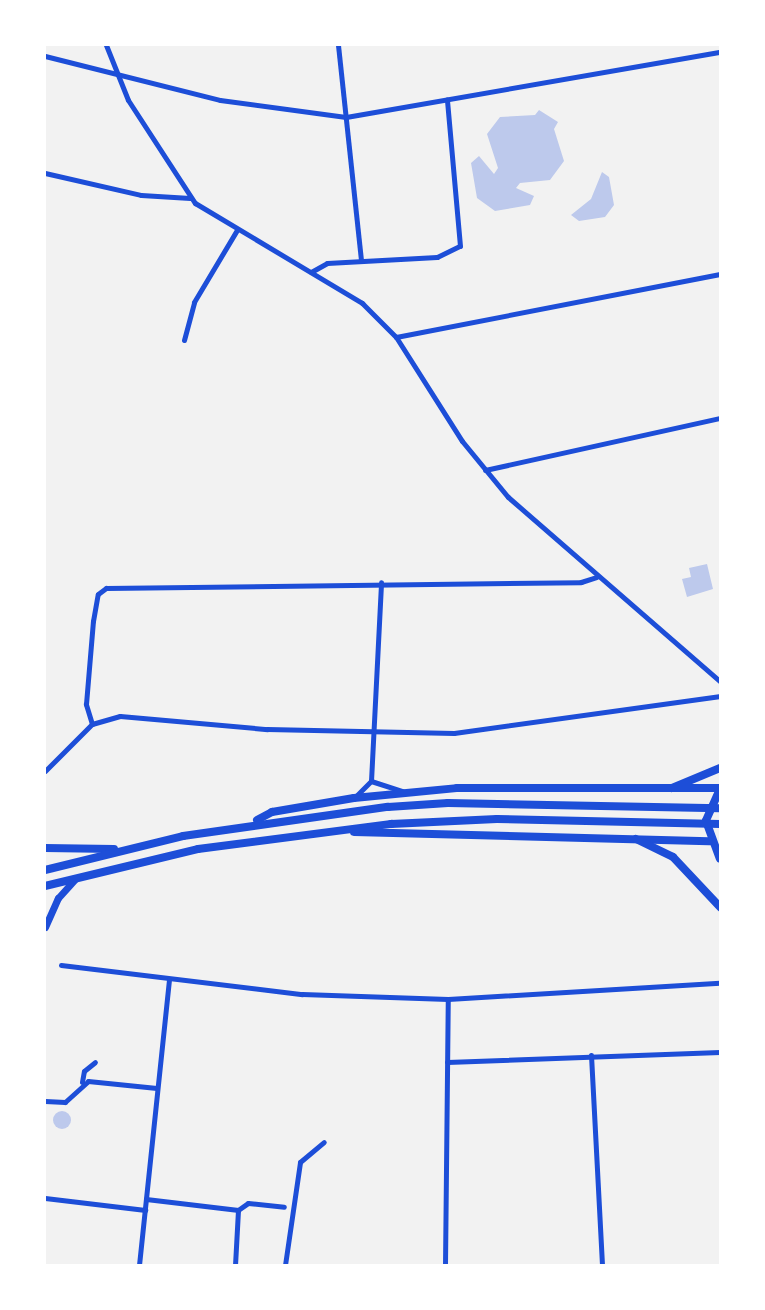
<!DOCTYPE html>
<style>
body{margin:0}
#map{position:relative;width:765px;height:1310px;overflow:hidden;background:#f2f2f2;font-family:Rubik,sans-serif}
div>[style]{position:absolute}
.building>*{inset:0;background:#bdc9ec}
.round{border-radius:50%}
.minor>*{height:5px;margin:-2.5px;padding:0 2.5px;transform-origin:2.5px;border-radius:2.5px;background:#1d4ed8}
.tertiary>*{height:7px;margin:-3.5px;padding:0 3.5px;transform-origin:3.5px;border-radius:3.5px;background:#1d4ed8}
.secondary>*{height:8px;margin:-4px;padding:0 4px;transform-origin:4px;border-radius:4px;background:#1d4ed8}
span{translate:-50% -50%;white-space:nowrap;text-align:center;line-height:1.15;-webkit-text-stroke:6px #fff;paint-order:stroke}
.frame{position:absolute;inset:0;border:46px solid #fff;pointer-events:none}
</style>
<div id="map">
<div class="building">
<i style="clip-path:polygon(539px 110px,558px 122px,554px 129px,564px 161px,550px 180px,520px 183px,516px 188px,534px 196px,530px 205px,495px 211px,477px 198px,471px 163px,479px 156px,494px 174px,498px 168px,487px 134px,500px 117px,535px 115px)"></i>
<i style="clip-path:polygon(602px 172px,609px 177px,614px 205px,605px 217px,579px 221px,571px 215px,591px 199px)"></i>
<i style="clip-path:polygon(707px 564px,713px 589px,687px 597px,682px 579px,691px 577px,689px 568px)"></i>
<i class="round" style="left:53px;top:1111px;width:18px;height:18px"></i>
</div>
<div class="minor">
<i style="left:106px;top:45px;width:59px;rotate:68.2deg"></i>
<i style="left:128px;top:100px;width:123px;rotate:57deg"></i>
<i style="left:195px;top:203px;width:195px;rotate:30.9deg"></i>
<i style="left:362px;top:303px;width:48px;rotate:45deg"></i>
<i style="left:396px;top:337px;width:123px;rotate:57.6deg"></i>
<i style="left:462px;top:441px;width:72px;rotate:50.6deg"></i>
<i style="left:508px;top:497px;width:281px;rotate:41deg"></i>
<i style="left:338px;top:45px;width:217px;rotate:83.9deg"></i>
<i style="left:45px;top:56px;width:180px;rotate:14.1deg"></i>
<i style="left:220px;top:100px;width:127px;rotate:7.7deg"></i>
<i style="left:346px;top:117px;width:380px;rotate:-9.9deg"></i>
<i style="left:45px;top:173px;width:98px;rotate:12.9deg"></i>
<i style="left:141px;top:195px;width:49px;rotate:3.5deg"></i>
<i style="left:311px;top:272px;width:18px;rotate:-29deg"></i>
<i style="left:327px;top:263px;width:110px;rotate:-3.1deg"></i>
<i style="left:437px;top:257px;width:25px;rotate:-26deg"></i>
<i style="left:460px;top:246px;width:147px;rotate:-95.1deg"></i>
<i style="left:396px;top:337px;width:330px;rotate:-11deg"></i>
<i style="left:184px;top:340px;width:39px;rotate:-75deg"></i>
<i style="left:194px;top:302px;width:84px;rotate:-59.2deg"></i>
<i style="left:485px;top:470px;width:241px;rotate:-12.5deg"></i>
<i style="left:92px;top:724px;width:21px;rotate:-107deg"></i>
<i style="left:86px;top:704px;width:83px;rotate:-85.2deg"></i>
<i style="left:93px;top:621px;width:27px;rotate:-80deg"></i>
<i style="left:98px;top:594px;width:10px;rotate:-37deg"></i>
<i style="left:106px;top:588px;width:475px;rotate:-0.7deg"></i>
<i style="left:581px;top:582px;width:16px;rotate:-18deg"></i>
<i style="left:45px;top:771px;width:66px;rotate:-45deg"></i>
<i style="left:92px;top:724px;width:29px;rotate:-16deg"></i>
<i style="left:120px;top:716px;width:148px;rotate:5.1deg"></i>
<i style="left:267px;top:729px;width:187px;rotate:1.2deg"></i>
<i style="left:454px;top:733px;width:269px;rotate:-7.9deg"></i>
<i style="left:371px;top:781px;width:199px;rotate:-87.1deg"></i>
<i style="left:371px;top:781px;width:33px;rotate:18deg"></i>
<i style="left:354px;top:798px;width:24px;rotate:-45deg"></i>
<i style="left:61px;top:965px;width:243px;rotate:6.9deg"></i>
<i style="left:302px;top:994px;width:146px;rotate:2deg"></i>
<i style="left:448px;top:999px;width:272px;rotate:-3.4deg"></i>
<i style="left:591px;top:1055px;width:210px;rotate:87deg"></i>
<i style="left:447px;top:1062px;width:273px;rotate:-2.1deg"></i>
<i style="left:82px;top:1082px;width:11px;rotate:-80deg"></i>
<i style="left:84px;top:1071px;width:14px;rotate:-39deg"></i>
<i style="left:45px;top:1101px;width:20px;rotate:3deg"></i>
<i style="left:65px;top:1102px;width:31px;rotate:-42deg"></i>
<i style="left:88px;top:1081px;width:69px;rotate:5.8deg"></i>
<i style="left:45px;top:1198px;width:101px;rotate:6.8deg"></i>
<i style="left:146px;top:1199px;width:93px;rotate:6.8deg"></i>
<i style="left:238px;top:1210px;width:55px;rotate:93.1deg"></i>
<i style="left:238px;top:1210px;width:12px;rotate:-35deg"></i>
<i style="left:248px;top:1203px;width:36px;rotate:6deg"></i>
<i style="left:139px;top:1265px;width:287px;rotate:-84deg"></i>
<i style="left:285px;top:1265px;width:104px;rotate:-81.7deg"></i>
<i style="left:300px;top:1162px;width:31px;rotate:-40deg"></i>
<i style="left:445px;top:1265px;width:266px;rotate:-89.4deg"></i>
</div>
<div class="tertiary">
<i style="left:45px;top:927px;width:32px;rotate:-66deg"></i>
<i style="left:58px;top:898px;width:25px;rotate:-48deg"></i>
</div>
<div class="secondary">
<i style="left:672px;top:788px;width:52px;rotate:-22.6deg"></i>
<i style="left:720px;top:789px;width:35px;rotate:114deg"></i>
<i style="left:706px;top:821px;width:40px;rotate:69.8deg"></i>
<i style="left:257px;top:820px;width:17px;rotate:-28deg"></i>
<i style="left:272px;top:812px;width:83px;rotate:-9.7deg"></i>
<i style="left:354px;top:798px;width:103px;rotate:-5.5deg"></i>
<i style="left:457px;top:788px;width:263px"></i>
<i style="left:354px;top:832px;width:355px;rotate:1.5deg"></i>
<i style="left:636px;top:839px;width:41px;rotate:25.9deg"></i>
<i style="left:673px;top:857px;width:69px;rotate:46.8deg"></i>
<i style="left:45px;top:848px;width:69px;rotate:0.8deg"></i>
<i style="left:45px;top:870px;width:142px;rotate:-13.8deg"></i>
<i style="left:183px;top:836px;width:207px;rotate:-8.1deg"></i>
<i style="left:388px;top:807px;width:60px;rotate:-3.8deg"></i>
<i style="left:448px;top:803px;width:272px;rotate:1.1deg"></i>
<i style="left:45px;top:886px;width:157px;rotate:-13.6deg"></i>
<i style="left:198px;top:849px;width:195px;rotate:-7.4deg"></i>
<i style="left:391px;top:824px;width:106px;rotate:-2.7deg"></i>
<i style="left:497px;top:819px;width:223px;rotate:1.3deg"></i>
</div>
<div class="frame"></div>
</div>
